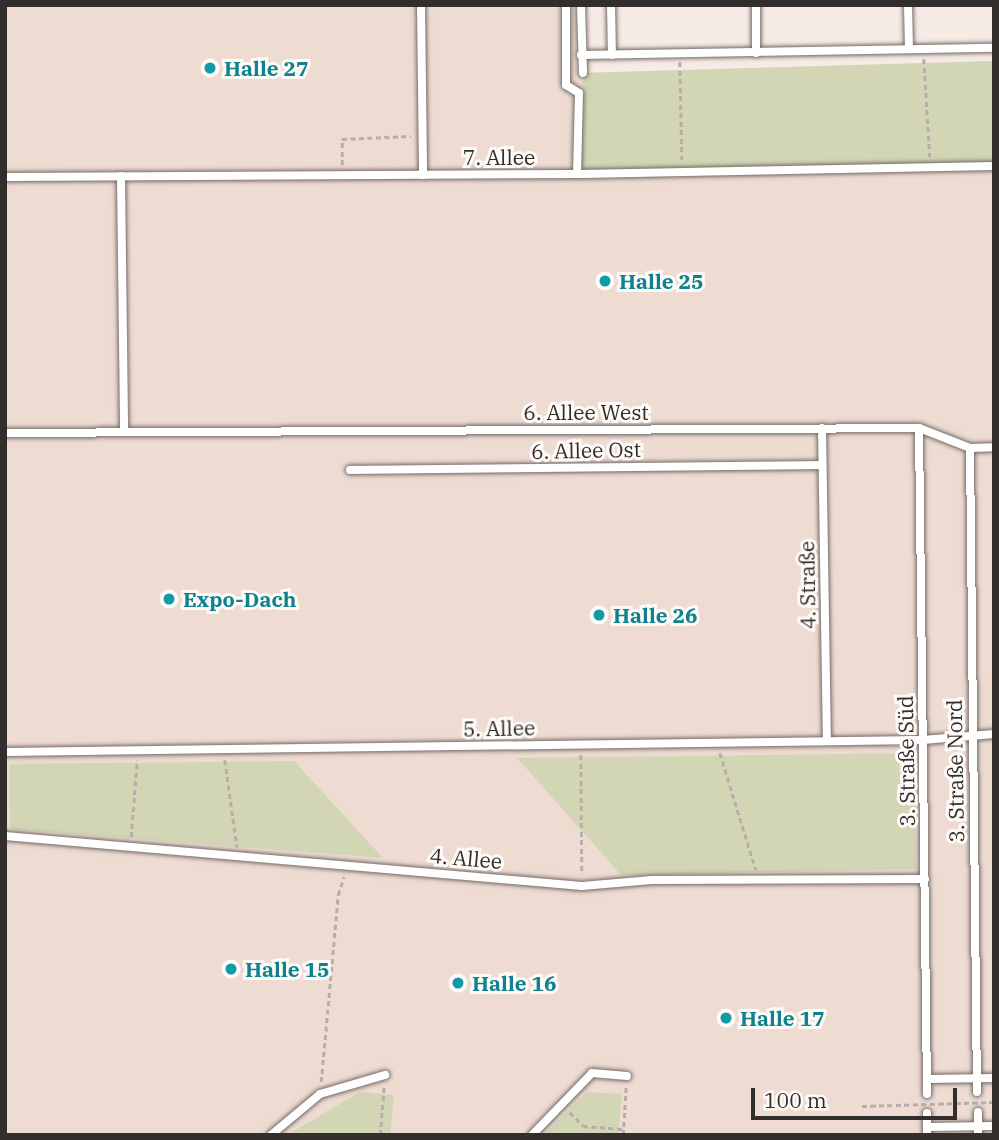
<!DOCTYPE html>
<meta charset="utf-8">
<style>
body{margin:0}
#map{position:relative;width:999px;height:1140px;overflow:hidden;background:#f6ebe5;font-family:"IBM Plex Serif",serif}
div>[style]{position:absolute}
.built>*{inset:0;background:#eedcd3}
.green>*{inset:0;background:#d2d6b5}
.path>*{height:2.5px;margin-top:-1.25px;transform-origin:0;background:repeating-linear-gradient(90deg,#b7aea9 0 5px,transparent 0 8.5px)}
.roads{filter:drop-shadow(0 0 2px #756b66) drop-shadow(0 0 2px #756b66)}
.lane>*{height:8px;margin:-4px;padding:0 4px;transform-origin:4px;border-radius:4px;background:#fff}
.path-bridge>*{height:2.5px;margin-top:-1.25px;transform-origin:0;background:repeating-linear-gradient(90deg,#b7aea9 0 5px,transparent 0 8.5px)}
.dots>*{width:19px;height:19px;translate:-50% -50%;box-sizing:border-box;border:4px solid #fefaf7;border-radius:50%}
span{translate:-50% -50%;white-space:nowrap;text-align:center;line-height:1.15;-webkit-text-stroke:6px #fefaf7;paint-order:stroke}
.culture-label{font-size:21px;color:#0d838f;font-weight:700}
.left{translate:0 -50%;text-align:left}
.street-label{font-size:21px;color:#322e2c}
.frame{position:absolute;inset:0;border:7px solid #322e2c;pointer-events:none}
.scale{position:absolute;left:751px;top:1088px;width:206px;height:32px;box-sizing:border-box;border:4px solid #322e2c;border-top:0;padding-left:9px;font-size:21px;line-height:24px;white-space:nowrap;color:#322e2c;-webkit-text-stroke:5px #fefaf7;paint-order:stroke}
</style>
<div id="map">
<div class="built">
<i style="clip-path:polygon(5px 5px,575px 5px,576px 73px,994px 61px,994px 1135px,5px 1135px)"></i>
</div>
<div class="green">
<i style="clip-path:polygon(994px 61px,994px 166px,581px 174px,583px 73px)"></i>
<i style="clip-path:polygon(914px 753px,916px 869px,621px 875px,517px 758px)"></i>
<i style="clip-path:polygon(294px 761px,383px 858px,10px 829px,9px 764px)"></i>
<i style="clip-path:polygon(360px 1092px,394px 1095px,390px 1135px,287px 1135px)"></i>
<i style="clip-path:polygon(587px 1092px,622px 1094px,618px 1135px,544px 1135px)"></i>
</div>
<div class="path">
<i style="left:924px;top:59px;width:98px;rotate:86.5deg"></i>
<i style="left:680px;top:62px;width:98px;rotate:88.8deg"></i>
<i style="left:342px;top:165px;width:26px;rotate:-90deg"></i>
<i style="left:342px;top:139px;width:69px;rotate:-2.5deg"></i>
<i style="left:720px;top:753px;width:122px;rotate:72.9deg"></i>
<i style="left:581px;top:755px;width:119px;rotate:89.5deg"></i>
<i style="left:225px;top:760px;width:88px;rotate:82.1deg"></i>
<i style="left:131px;top:837px;width:77px;rotate:-85.5deg"></i>
<i style="left:321px;top:1082px;width:188px;rotate:-84.8deg"></i>
<i style="left:338px;top:895px;width:19px;rotate:-72deg"></i>
<i style="left:570px;top:1112px;width:19px;rotate:47deg"></i>
<i style="left:583px;top:1126px;width:40px;rotate:4.3deg"></i>
<i style="left:380px;top:1135px;width:50px;rotate:-85.4deg"></i>
<i style="left:623px;top:1135px;width:49px;rotate:-86.5deg"></i>
</div>
<div class="roads">
<div class="lane">
<i style="left:421px;top:5px;width:170px;rotate:89.3deg"></i>
<i style="left:566px;top:5px;width:80px;rotate:90deg"></i>
<i style="left:566px;top:85px;width:15px;rotate:32deg"></i>
<i style="left:579px;top:93px;width:81px;rotate:91.4deg"></i>
<i style="left:581px;top:5px;width:68px;rotate:88.3deg"></i>
<i style="left:611px;top:5px;width:50px;rotate:88.9deg"></i>
<i style="left:756px;top:5px;width:48px;rotate:90deg"></i>
<i style="left:908px;top:5px;width:44px;rotate:88.7deg"></i>
<i style="left:581px;top:55px;width:413px;rotate:-1deg"></i>
<i style="left:121px;top:176px;width:256px;rotate:89.3deg"></i>
<i style="left:5px;top:177px;width:576px;rotate:-0.3deg"></i>
<i style="left:581px;top:174px;width:413px;rotate:-1.1deg"></i>
<i style="left:822px;top:428px;width:313px;rotate:89.1deg"></i>
<i style="left:919px;top:428px;width:666px;rotate:89.31deg"></i>
<i style="left:5px;top:433px;width:914px;rotate:-0.31deg"></i>
<i style="left:919px;top:428px;width:55px;rotate:21.4deg"></i>
<i style="left:970px;top:448px;width:24px;rotate:-2deg"></i>
<i style="left:970px;top:448px;width:644px;rotate:89.38deg"></i>
<i style="left:350px;top:470px;width:472px;rotate:-0.6deg"></i>
<i style="left:5px;top:752px;width:918px;rotate:-0.75deg"></i>
<i style="left:923px;top:740px;width:71px;rotate:-4.8deg"></i>
<i style="left:5px;top:836px;width:579px;rotate:4.95deg"></i>
<i style="left:582px;top:886px;width:70px;rotate:-4.9deg"></i>
<i style="left:652px;top:880px;width:273px;rotate:-0.2deg"></i>
<i style="left:927px;top:1079px;width:67px;rotate:-0.9deg"></i>
<i style="left:978px;top:1112px;width:23px;rotate:90deg"></i>
<i style="left:927px;top:1113px;width:22px;rotate:90deg"></i>
<i style="left:927px;top:1127px;width:67px;rotate:-0.9deg"></i>
<i style="left:271px;top:1135px;width:64px;rotate:-39.9deg"></i>
<i style="left:320px;top:1094px;width:68px;rotate:-16.3deg"></i>
<i style="left:532px;top:1135px;width:86px;rotate:-45.9deg"></i>
<i style="left:592px;top:1073px;width:35px;rotate:5deg"></i>
</div>
</div>
<div class="path-bridge">
<i style="left:862px;top:1106px;width:132px;rotate:-1.7deg"></i>
</div>
<div class="dots">
<i style="left:210px;top:68px;background:#0f9aa8"></i>
<i style="left:605px;top:281px;background:#0f9aa8"></i>
<i style="left:169px;top:599px;background:#0f9aa8"></i>
<i style="left:599px;top:615px;background:#0f9aa8"></i>
<i style="left:231px;top:969px;background:#0f9aa8"></i>
<i style="left:458px;top:983px;background:#0f9aa8"></i>
<i style="left:726px;top:1018px;background:#0f9aa8"></i>
</div>
<div class="culture-label">
<span class="left" style="left:224px;top:68px">Halle 27</span>
<span class="left" style="left:619px;top:281px">Halle 25</span>
<span class="left" style="left:183px;top:599px">Expo-Dach</span>
<span class="left" style="left:613px;top:615px">Halle 26</span>
<span class="left" style="left:245px;top:969px">Halle 15</span>
<span class="left" style="left:472px;top:983px">Halle 16</span>
<span class="left" style="left:740px;top:1018px">Halle 17</span>
</div>
<div class="street-label">
<span style="left:499px;top:157px">7. Allee</span>
<span style="left:586px;top:412px">6. Allee West</span>
<span style="left:586px;top:450px;rotate:-1deg">6. Allee Ost</span>
<span style="left:807px;top:585px;rotate:-91deg">4. Straße</span>
<span style="left:499px;top:728px;rotate:-1deg">5. Allee</span>
<span style="left:906px;top:761px;rotate:-91deg">3. Straße Süd</span>
<span style="left:955px;top:771px;rotate:-91deg">3. Straße Nord</span>
<span style="left:466px;top:858px;rotate:5deg">4. Allee</span>
</div>
<div class="frame"></div>
<div class="scale">100 m</div>
</div>
